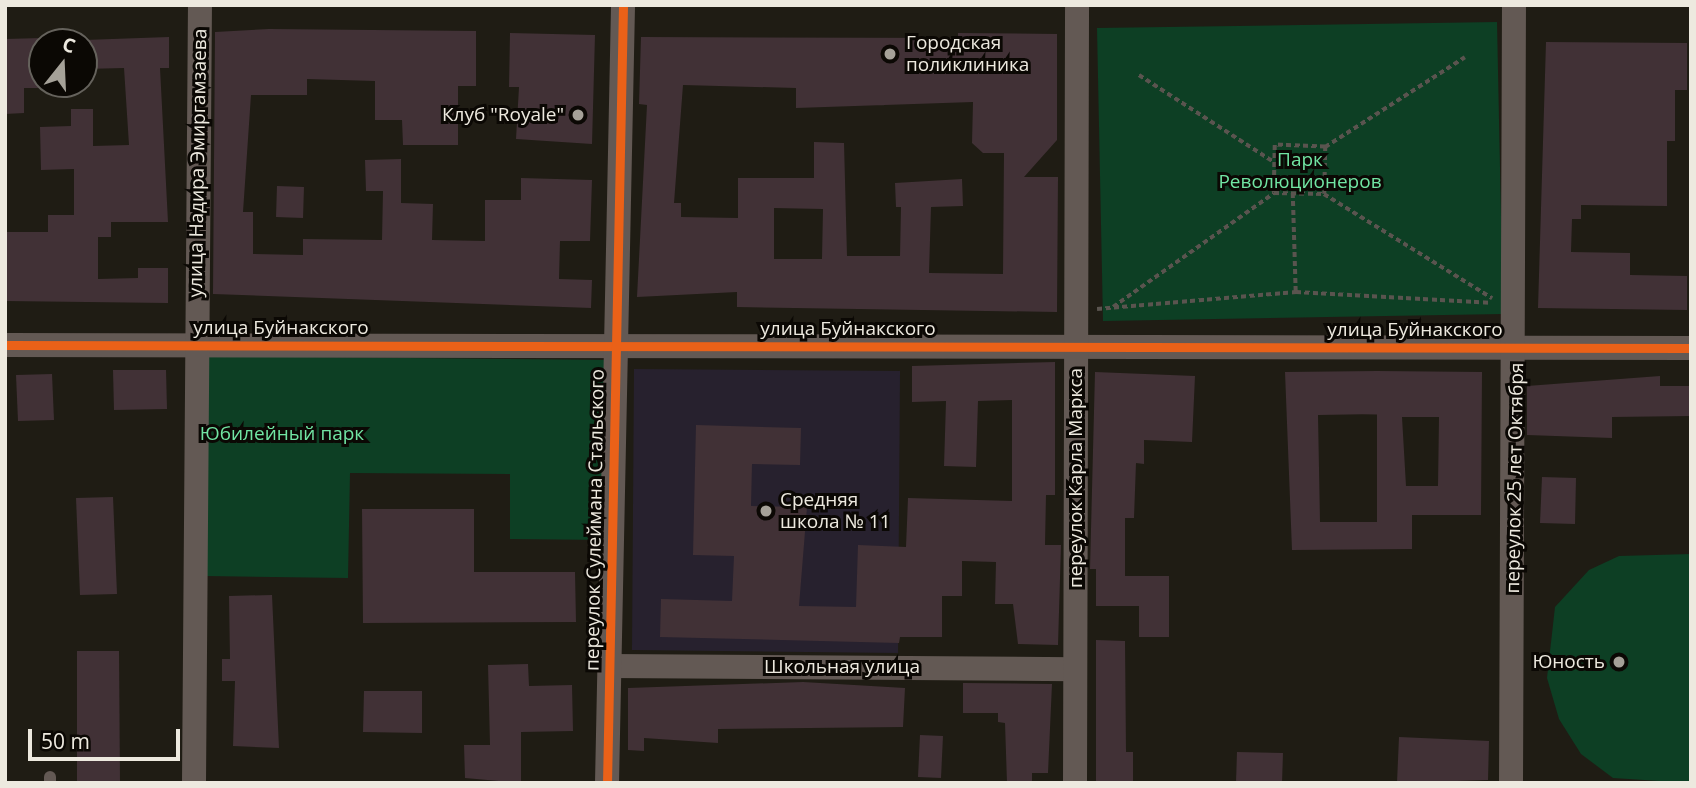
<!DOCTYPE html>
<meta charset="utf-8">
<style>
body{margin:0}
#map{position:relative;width:1696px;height:788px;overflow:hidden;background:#1f1c14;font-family:"Open Sans",sans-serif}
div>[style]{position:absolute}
.education>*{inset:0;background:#27212e}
.green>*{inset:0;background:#0d3f24}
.building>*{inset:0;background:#413136}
.path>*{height:3.5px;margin-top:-1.75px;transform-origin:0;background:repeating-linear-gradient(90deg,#5a544f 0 5px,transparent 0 8.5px)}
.service>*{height:12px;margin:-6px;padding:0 6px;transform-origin:6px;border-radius:6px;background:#635954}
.minor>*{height:24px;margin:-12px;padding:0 12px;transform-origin:12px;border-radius:12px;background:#635954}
.cycleway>*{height:9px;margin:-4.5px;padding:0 4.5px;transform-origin:4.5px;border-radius:4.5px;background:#ea6118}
.dots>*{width:19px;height:19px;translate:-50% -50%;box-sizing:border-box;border:4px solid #0b0804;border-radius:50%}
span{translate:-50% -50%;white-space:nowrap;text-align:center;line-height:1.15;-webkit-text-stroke:6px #0b0804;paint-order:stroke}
.poi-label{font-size:19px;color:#ede9df}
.left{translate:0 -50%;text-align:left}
.right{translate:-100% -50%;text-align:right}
.park-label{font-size:19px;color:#71e5a3}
.street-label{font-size:19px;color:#ede9df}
.frame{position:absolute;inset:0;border:7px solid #ede9df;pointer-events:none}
.north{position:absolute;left:28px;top:28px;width:70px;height:70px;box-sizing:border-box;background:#0b0804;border:2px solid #65625c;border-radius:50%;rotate:18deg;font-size:19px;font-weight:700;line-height:28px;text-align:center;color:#ede9df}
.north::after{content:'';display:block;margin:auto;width:24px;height:32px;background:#a5a198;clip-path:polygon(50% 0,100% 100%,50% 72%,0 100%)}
.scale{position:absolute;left:28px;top:729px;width:152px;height:32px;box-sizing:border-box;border:4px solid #ede9df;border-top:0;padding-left:9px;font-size:21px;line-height:24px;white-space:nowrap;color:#ede9df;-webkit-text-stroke:5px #0b0804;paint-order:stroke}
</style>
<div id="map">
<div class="education">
<i style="clip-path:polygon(634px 369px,900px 371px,898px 653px,632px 650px)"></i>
</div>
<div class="green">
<i style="clip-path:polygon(1497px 22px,1503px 314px,1103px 321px,1097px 28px)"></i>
<i style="clip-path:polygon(207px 356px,610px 360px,608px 540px,510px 539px,510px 474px,350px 473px,348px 578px,205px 576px)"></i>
<i style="clip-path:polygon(1691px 554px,1691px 783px,1613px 778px,1581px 754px,1559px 719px,1547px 678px,1555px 607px,1589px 570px,1619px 556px)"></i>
</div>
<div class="building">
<i style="clip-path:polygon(269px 29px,476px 31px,476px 86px,458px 86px,458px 145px,403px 145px,402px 120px,375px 120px,375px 81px,307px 79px,307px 95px,251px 95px,243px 212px,253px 212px,253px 254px,303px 255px,303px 239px,382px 240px,383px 191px,366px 191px,365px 160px,401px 159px,401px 203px,433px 204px,432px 240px,485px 241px,485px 200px,521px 200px,521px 178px,592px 180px,590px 241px,560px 241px,559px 279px,592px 280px,591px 308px,213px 294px,215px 32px)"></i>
<i style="clip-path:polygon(510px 33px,595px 35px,592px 144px,516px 139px,519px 87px,509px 87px)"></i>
<i style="clip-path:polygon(evenodd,958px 33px,1057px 34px,1057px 140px,1024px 177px,1058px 177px,1057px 312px,737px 307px,737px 292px,637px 297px,647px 105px,639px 104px,641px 37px,958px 38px,958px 33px,683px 85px,796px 88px,796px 108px,973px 102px,972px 143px,983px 153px,1004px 153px,1003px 274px,929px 273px,931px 207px,963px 206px,962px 179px,895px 183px,896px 207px,901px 207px,900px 256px,847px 256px,844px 143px,814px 142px,814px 178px,738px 178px,738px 218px,681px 217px,681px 203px,674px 203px,683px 85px,958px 33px,774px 208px,823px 209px,822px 259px,774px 259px,774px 208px)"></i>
<i style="clip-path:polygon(169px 37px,169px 68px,160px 68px,168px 222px,111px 222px,111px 237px,98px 237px,98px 279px,138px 278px,138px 268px,168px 268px,168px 303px,5px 301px,5px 232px,48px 232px,48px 215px,74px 215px,74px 169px,41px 170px,40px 127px,71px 126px,71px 109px,93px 109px,93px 146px,129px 145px,124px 68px,84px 69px,84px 40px)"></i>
<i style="clip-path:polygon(42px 38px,42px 88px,24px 88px,24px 113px,5px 114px,5px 39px)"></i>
<i style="clip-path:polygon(1546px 42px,1687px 43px,1687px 90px,1675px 90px,1675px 141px,1667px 141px,1667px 206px,1581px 205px,1581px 219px,1572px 219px,1571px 252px,1630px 253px,1630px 275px,1687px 276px,1687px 310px,1538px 308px)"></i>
<i style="clip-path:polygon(277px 186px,304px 187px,303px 218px,276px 217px)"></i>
<i style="clip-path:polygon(1055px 362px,1055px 495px,1046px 495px,1045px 545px,1061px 545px,1058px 645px,1018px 644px,1013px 604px,995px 604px,996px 562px,962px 561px,962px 596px,942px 596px,942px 637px,900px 637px,899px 643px,660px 637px,661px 599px,732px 601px,734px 556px,693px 555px,696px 425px,801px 428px,800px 465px,752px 464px,751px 506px,807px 507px,799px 606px,856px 607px,858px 545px,906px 547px,908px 498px,1012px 501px,1012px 400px,978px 401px,976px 467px,944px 466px,946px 401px,912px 402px,912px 366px)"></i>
<i style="clip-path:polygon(113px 370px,166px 370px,167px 409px,114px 410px)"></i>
<i style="clip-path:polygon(evenodd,1377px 371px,1482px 372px,1481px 515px,1412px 515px,1412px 549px,1292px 550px,1285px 372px,1377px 371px,1377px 414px,1377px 522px,1320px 522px,1318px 415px,1377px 414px,1377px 371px,1402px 417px,1439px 417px,1438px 486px,1406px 486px,1402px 417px)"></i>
<i style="clip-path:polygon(1095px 372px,1195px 376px,1192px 442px,1144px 440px,1144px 464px,1136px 463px,1134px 518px,1125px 518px,1125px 576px,1169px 576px,1169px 637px,1139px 637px,1139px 606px,1096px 606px,1096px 569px,1090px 569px)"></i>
<i style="clip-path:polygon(52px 374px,54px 420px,18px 421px,16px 375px)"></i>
<i style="clip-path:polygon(1660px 376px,1660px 386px,1691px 386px,1691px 416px,1612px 417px,1612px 438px,1527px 435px,1527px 386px)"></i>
<i style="clip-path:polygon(1542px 477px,1576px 478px,1575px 524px,1540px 523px)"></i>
<i style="clip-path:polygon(113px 497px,117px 594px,80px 595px,76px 498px)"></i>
<i style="clip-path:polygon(362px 509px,474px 509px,474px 572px,575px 572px,576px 622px,363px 623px)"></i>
<i style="clip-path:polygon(272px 595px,279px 748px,233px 746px,235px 681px,222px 681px,222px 659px,230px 659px,229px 596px)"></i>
<i style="clip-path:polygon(1096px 640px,1125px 641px,1126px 752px,1133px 752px,1133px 783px,1096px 783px)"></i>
<i style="clip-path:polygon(77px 651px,119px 651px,120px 783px,77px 783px)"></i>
<i style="clip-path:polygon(528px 664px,529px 686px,572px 685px,573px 731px,521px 732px,521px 783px,465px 778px,464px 745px,490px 745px,488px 665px)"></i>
<i style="clip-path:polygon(803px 682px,905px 688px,903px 727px,718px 729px,718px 743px,644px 738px,644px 751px,628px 750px,628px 688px)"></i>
<i style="clip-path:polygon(963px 683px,1052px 684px,1048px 773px,1032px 773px,1032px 783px,1007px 783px,1005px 723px,998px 722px,998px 713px,963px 713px)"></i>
<i style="clip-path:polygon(364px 691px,422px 691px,422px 733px,363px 732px)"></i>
<i style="clip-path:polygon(920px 735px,943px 736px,941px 778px,918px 777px)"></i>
<i style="clip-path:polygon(1399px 737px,1489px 741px,1488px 780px,1397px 783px)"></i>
<i style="clip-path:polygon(1237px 752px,1283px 753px,1282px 783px,1236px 783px)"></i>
</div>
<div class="path">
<i style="left:1139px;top:75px;width:161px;rotate:32.8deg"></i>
<i style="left:1325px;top:147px;width:166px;rotate:-32.7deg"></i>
<i style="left:1293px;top:193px;width:99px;rotate:88.3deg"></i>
<i style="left:1324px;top:194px;width:198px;rotate:31.8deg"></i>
<i style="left:1113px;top:307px;width:197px;rotate:-35.3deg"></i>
<i style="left:1274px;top:193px;width:50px;rotate:1.1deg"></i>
<i style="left:1324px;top:194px;width:47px;rotate:-88.8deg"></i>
<i style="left:1325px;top:147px;width:50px;rotate:-177.7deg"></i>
<i style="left:1275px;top:145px;width:48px;rotate:91.2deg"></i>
<i style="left:1097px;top:309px;width:200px;rotate:-4.9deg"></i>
<i style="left:1296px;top:292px;width:194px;rotate:3.2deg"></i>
</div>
<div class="service">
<i style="left:50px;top:777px;width:6px;rotate:90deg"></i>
</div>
<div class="minor">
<i style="left:5px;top:345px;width:1686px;rotate:0.1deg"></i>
<i style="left:609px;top:666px;width:466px;rotate:0.4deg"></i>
<i style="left:194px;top:783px;width:778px;rotate:-89.56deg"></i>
<i style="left:607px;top:783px;width:778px;rotate:-88.82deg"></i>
<i style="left:1075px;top:783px;width:778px;rotate:-89.85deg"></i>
<i style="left:1511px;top:783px;width:778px;rotate:-89.78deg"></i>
</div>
<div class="cycleway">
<i style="left:5px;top:345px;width:1686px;rotate:0.1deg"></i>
<i style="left:607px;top:783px;width:778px;rotate:-88.82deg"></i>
</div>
<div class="dots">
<i style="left:890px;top:54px;background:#a5a198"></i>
<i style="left:578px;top:115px;background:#a5a198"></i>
<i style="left:766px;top:511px;background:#a5a198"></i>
<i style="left:1619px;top:662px;background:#a5a198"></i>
</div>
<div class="poi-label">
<span class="left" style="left:906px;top:54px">Городская<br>поликлиника</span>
<span class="right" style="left:564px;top:115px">Клуб "Royale"</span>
<span class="left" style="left:780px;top:511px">Средняя<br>школа № 11</span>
<span class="right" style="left:1605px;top:662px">Юность</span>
</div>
<div class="park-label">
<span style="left:1300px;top:171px">Парк<br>Революционеров</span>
<span style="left:282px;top:434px">Юбилейный парк</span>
</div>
<div class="street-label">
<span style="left:198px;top:163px;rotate:-89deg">улица Надира Эмиргамзаева</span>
<span style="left:281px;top:328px">улица Буйнакского</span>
<span style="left:848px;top:329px">улица Буйнакского</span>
<span style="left:1415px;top:330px">улица Буйнакского</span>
<span style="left:1076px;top:478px;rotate:-90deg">переулок Карла Маркса</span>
<span style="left:1515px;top:478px;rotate:-89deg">переулок 25 лет Октября</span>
<span style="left:595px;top:520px;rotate:-89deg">переулок Сулеймана Стальского</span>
<span style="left:842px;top:667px">Школьная улица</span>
</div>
<div class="frame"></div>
<div class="north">С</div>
<div class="scale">50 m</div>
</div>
